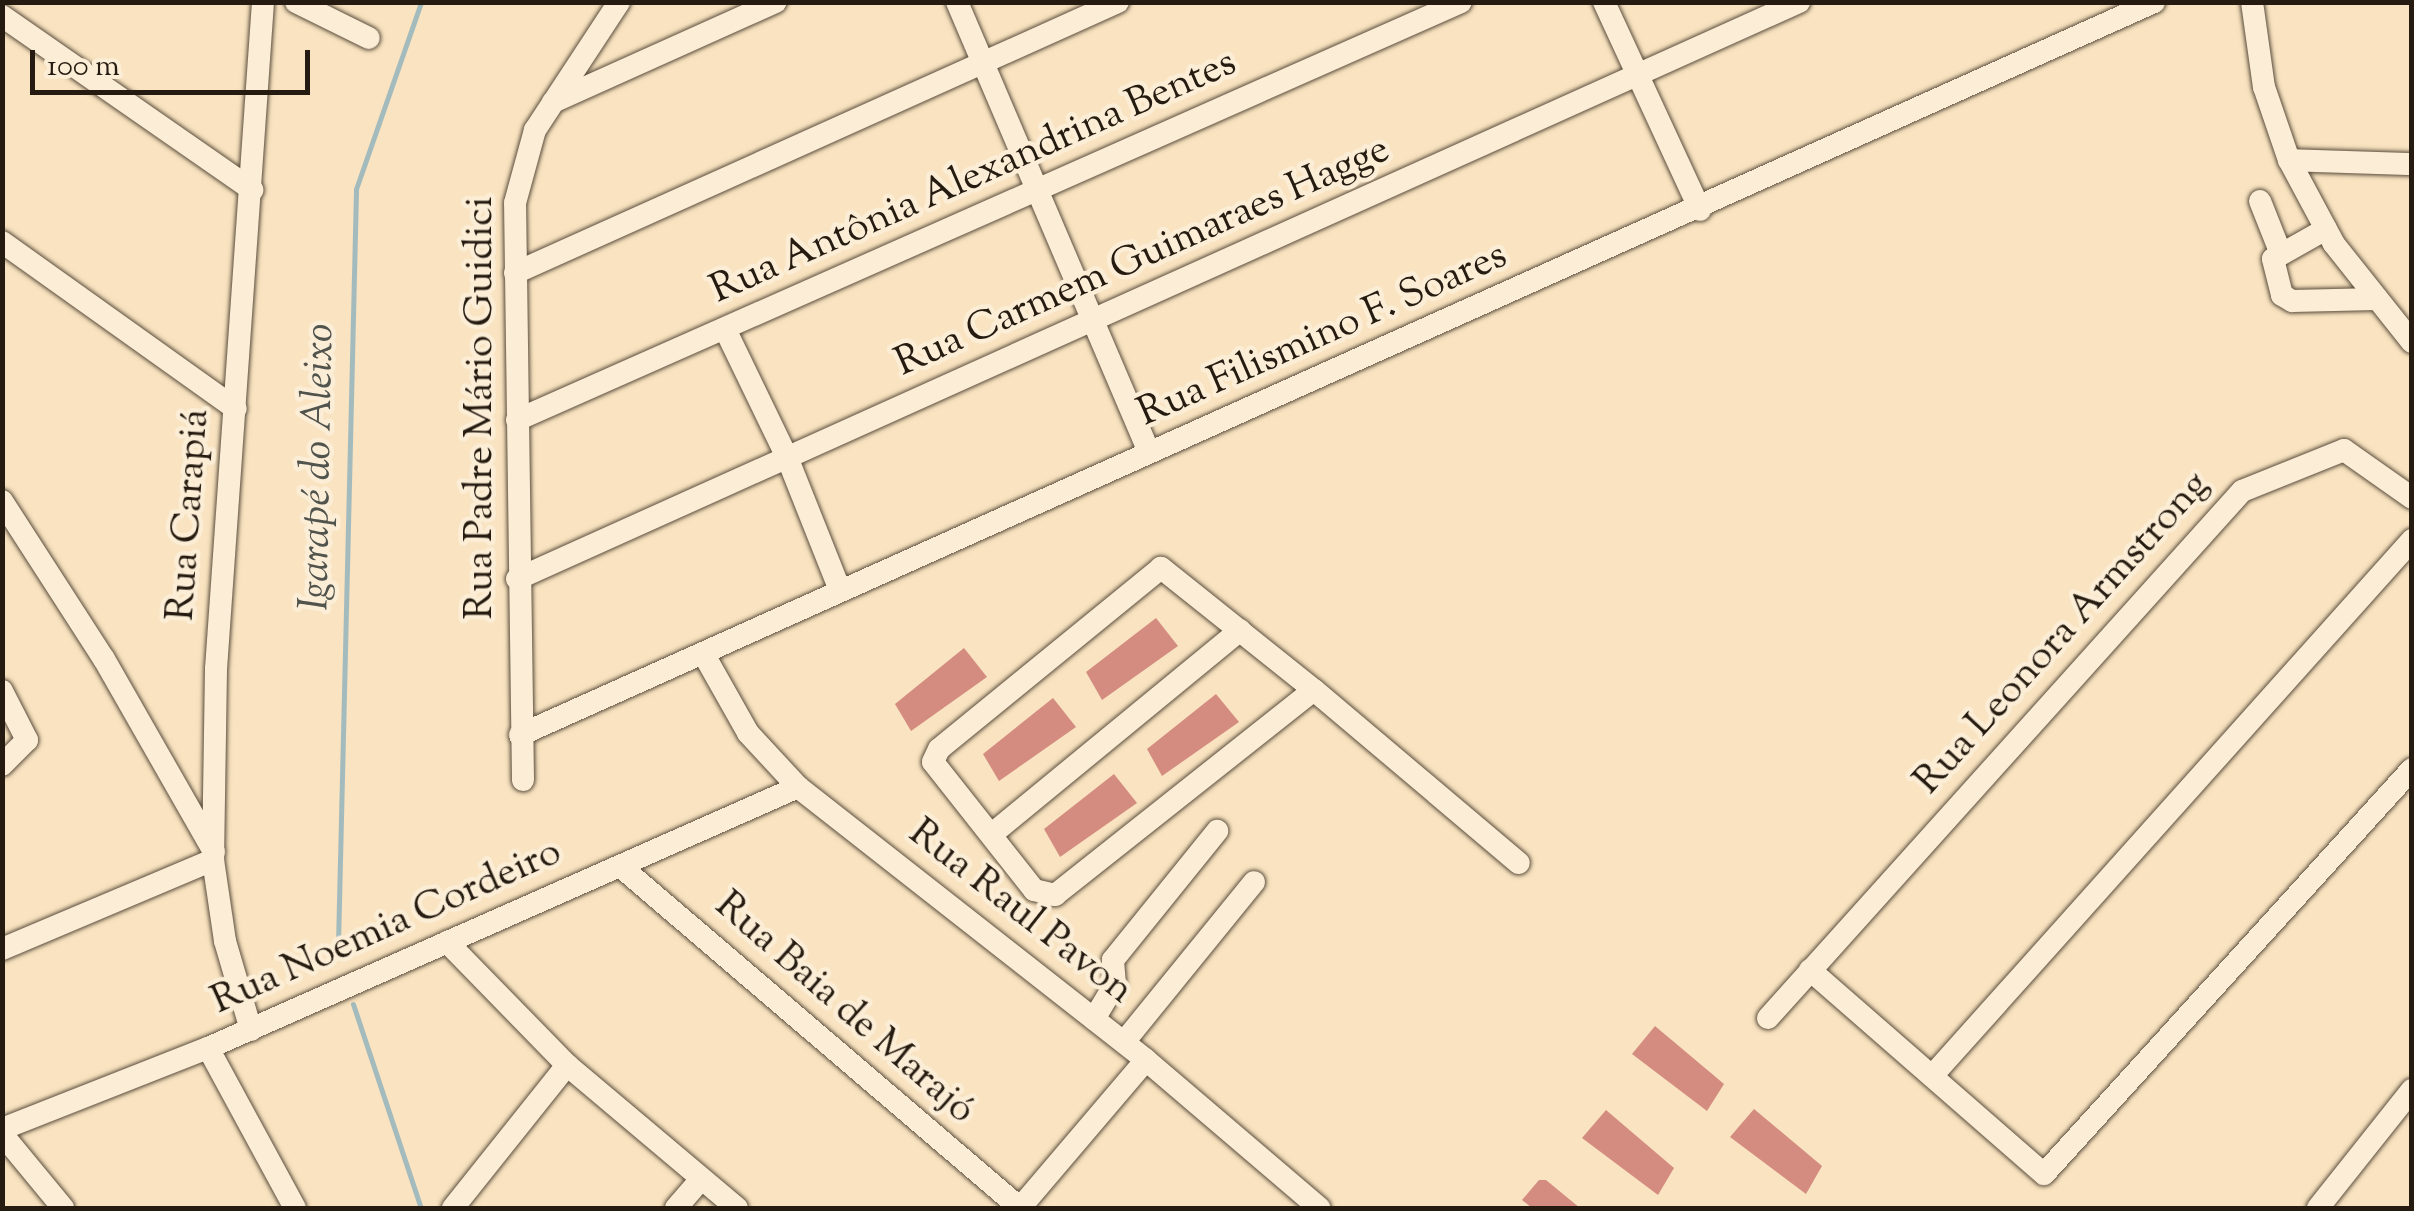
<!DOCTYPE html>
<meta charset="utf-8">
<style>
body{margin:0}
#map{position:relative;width:2414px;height:1211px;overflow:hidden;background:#f9e3c0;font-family:"Sorts Mill Goudy",serif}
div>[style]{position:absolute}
.stream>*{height:5px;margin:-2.5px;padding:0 2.5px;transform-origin:2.5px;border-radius:2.5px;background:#a4bbbe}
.building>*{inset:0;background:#d48c81}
.roads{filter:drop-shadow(0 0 2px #5a4d3c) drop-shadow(0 0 2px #5a4d3c)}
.minor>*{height:22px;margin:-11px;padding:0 11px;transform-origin:11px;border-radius:11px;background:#fbedd6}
span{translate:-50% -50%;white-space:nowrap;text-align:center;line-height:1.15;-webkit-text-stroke:9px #fbedd6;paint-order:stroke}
.street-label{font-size:40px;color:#251b10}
.water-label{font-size:42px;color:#51534d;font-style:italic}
.frame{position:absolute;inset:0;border:5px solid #251b10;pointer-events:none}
.scale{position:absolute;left:30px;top:50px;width:280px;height:45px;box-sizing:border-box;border:5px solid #251b10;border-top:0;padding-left:12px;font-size:30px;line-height:35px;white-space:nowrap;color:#251b10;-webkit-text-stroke:8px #fbedd6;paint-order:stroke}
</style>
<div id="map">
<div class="stream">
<i style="left:338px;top:944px;width:755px;rotate:-88.63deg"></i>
<i style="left:356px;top:189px;width:198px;rotate:-70.8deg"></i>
<i style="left:353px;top:1004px;width:215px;rotate:71.6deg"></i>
</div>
<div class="building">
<i style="clip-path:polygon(1156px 618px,1178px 646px,1102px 700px,1086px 672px)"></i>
<i style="clip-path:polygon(964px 648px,987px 677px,911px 731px,895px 704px)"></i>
<i style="clip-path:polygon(1216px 694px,1239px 722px,1162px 776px,1147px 749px)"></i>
<i style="clip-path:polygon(1053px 698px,1076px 727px,999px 781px,983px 754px)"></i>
<i style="clip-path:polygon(1114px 774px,1137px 803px,1060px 857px,1044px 829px)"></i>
<i style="clip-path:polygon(1655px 1026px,1724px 1084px,1707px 1111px,1632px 1054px)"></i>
<i style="clip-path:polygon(1754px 1109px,1822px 1166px,1806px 1194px,1730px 1137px)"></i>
<i style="clip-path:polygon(1606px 1110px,1674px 1168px,1658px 1195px,1582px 1138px)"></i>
<i style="clip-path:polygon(1539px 1180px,1546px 1180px,1580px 1208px,1532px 1208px,1522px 1200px)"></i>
</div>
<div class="roads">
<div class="minor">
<i style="left:296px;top:2px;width:81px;rotate:26.3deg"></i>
<i style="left:957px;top:2px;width:489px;rotate:66.9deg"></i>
<i style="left:1604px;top:2px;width:229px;rotate:65.2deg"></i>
<i style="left:2252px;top:2px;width:86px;rotate:82deg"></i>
<i style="left:2264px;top:87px;width:77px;rotate:71.1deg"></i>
<i style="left:2289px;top:160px;width:95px;rotate:61.8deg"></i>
<i style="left:2334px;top:244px;width:125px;rotate:51.5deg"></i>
<i style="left:2px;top:16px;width:305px;rotate:34.8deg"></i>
<i style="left:553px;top:102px;width:244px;rotate:-24.2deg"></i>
<i style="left:2289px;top:160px;width:123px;rotate:1.9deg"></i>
<i style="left:2260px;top:201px;width:57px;rotate:68.4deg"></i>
<i style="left:2326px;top:229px;width:61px;rotate:150.5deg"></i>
<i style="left:2273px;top:259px;width:37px;rotate:76deg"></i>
<i style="left:2282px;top:295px;width:12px;rotate:31deg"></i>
<i style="left:2292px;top:301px;width:85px;rotate:-1.3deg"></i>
<i style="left:2px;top:242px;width:287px;rotate:35.5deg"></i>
<i style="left:515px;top:273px;width:661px;rotate:-24.2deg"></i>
<i style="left:725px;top:329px;width:142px;rotate:64.2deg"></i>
<i style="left:787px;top:457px;width:143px;rotate:68.3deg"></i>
<i style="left:517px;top:420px;width:1032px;rotate:-23.88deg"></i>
<i style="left:2px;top:501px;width:188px;rotate:57.2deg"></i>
<i style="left:104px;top:659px;width:222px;rotate:60.3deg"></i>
<i style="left:517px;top:579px;width:1406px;rotate:-24.23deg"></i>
<i style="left:703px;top:653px;width:92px;rotate:60.6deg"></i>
<i style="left:748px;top:733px;width:74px;rotate:47.2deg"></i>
<i style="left:798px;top:787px;width:442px;rotate:38.1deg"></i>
<i style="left:1146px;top:1060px;width:228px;rotate:40.5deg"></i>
<i style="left:1314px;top:690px;width:196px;rotate:-141.4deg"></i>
<i style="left:1161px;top:568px;width:286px;rotate:140.8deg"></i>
<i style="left:939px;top:749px;width:14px;rotate:115deg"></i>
<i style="left:933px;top:762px;width:163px;rotate:51.7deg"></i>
<i style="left:1034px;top:890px;width:22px;rotate:13deg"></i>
<i style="left:1055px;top:895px;width:330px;rotate:-38.4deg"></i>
<i style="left:1314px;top:690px;width:268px;rotate:40.2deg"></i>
<i style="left:2px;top:691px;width:55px;rotate:63deg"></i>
<i style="left:27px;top:740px;width:35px;rotate:135deg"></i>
<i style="left:520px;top:735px;width:1791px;rotate:-24.16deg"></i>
<i style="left:523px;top:780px;width:577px;rotate:-90.79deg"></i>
<i style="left:515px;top:203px;width:76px;rotate:-74.7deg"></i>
<i style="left:535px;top:130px;width:153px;rotate:-56.7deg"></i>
<i style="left:992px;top:834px;width:321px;rotate:-39.4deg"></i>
<i style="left:620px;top:866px;width:526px;rotate:40.53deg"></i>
<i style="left:447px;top:942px;width:172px;rotate:45.7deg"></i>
<i style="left:567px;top:1065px;width:222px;rotate:40.1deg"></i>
<i style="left:2px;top:949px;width:229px;rotate:-22.9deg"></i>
<i style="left:1810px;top:970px;width:310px;rotate:41.1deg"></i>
<i style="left:2044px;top:1174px;width:547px;rotate:-47.74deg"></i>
<i style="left:1768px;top:1018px;width:709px;rotate:-48.03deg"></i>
<i style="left:2242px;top:491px;width:110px;rotate:-21.9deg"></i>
<i style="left:2344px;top:450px;width:83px;rotate:35.2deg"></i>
<i style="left:1094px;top:1019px;width:41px;rotate:-59deg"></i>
<i style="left:1115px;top:984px;width:24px;rotate:-95deg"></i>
<i style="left:1113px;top:960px;width:166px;rotate:-51.1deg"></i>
<i style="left:251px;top:1030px;width:93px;rotate:-106.3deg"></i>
<i style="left:225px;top:941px;width:82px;rotate:-98.4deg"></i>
<i style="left:213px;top:860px;width:191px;rotate:-89.1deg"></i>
<i style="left:216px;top:669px;width:669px;rotate:-85.97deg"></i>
<i style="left:1124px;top:1042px;width:206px;rotate:-50.9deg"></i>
<i style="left:208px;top:1048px;width:182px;rotate:61.5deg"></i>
<i style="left:1932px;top:1076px;width:720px;rotate:-48.15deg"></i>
<i style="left:2px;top:1129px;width:221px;rotate:-21.5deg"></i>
<i style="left:208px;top:1048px;width:645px;rotate:-23.86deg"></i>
<i style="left:2px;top:1134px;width:96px;rotate:50.5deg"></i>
<i style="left:453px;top:1208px;width:183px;rotate:-51.4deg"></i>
<i style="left:676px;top:1208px;width:38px;rotate:-49deg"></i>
<i style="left:1020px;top:1208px;width:194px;rotate:-49.6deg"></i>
<i style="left:2318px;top:1208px;width:151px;rotate:-51.5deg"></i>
</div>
</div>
<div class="street-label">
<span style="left:974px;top:178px;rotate:-24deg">Rua Antônia Alexandrina Bentes</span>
<span style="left:1143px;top:258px;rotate:-24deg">Rua Carmem Guimaraes Hagge</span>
<span style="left:1323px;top:336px;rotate:-24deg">Rua Filismino F. Soares</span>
<span style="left:482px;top:408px;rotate:-90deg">Rua Padre Mário Guidici</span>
<span style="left:190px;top:515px;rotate:-86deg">Rua Carapiá</span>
<span style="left:2063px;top:634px;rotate:-48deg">Rua Leonora Armstrong</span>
<span style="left:1020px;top:913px;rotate:38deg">Rua Raul Pavon</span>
<span style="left:387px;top:928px;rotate:-24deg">Rua Noemia Cordeiro</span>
<span style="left:844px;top:1009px;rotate:41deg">Rua Baia de Marajó</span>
</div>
<div class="water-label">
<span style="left:319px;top:467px;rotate:-89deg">Igarapé do Aleixo</span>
</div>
<div class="frame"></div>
<div class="scale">100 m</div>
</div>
